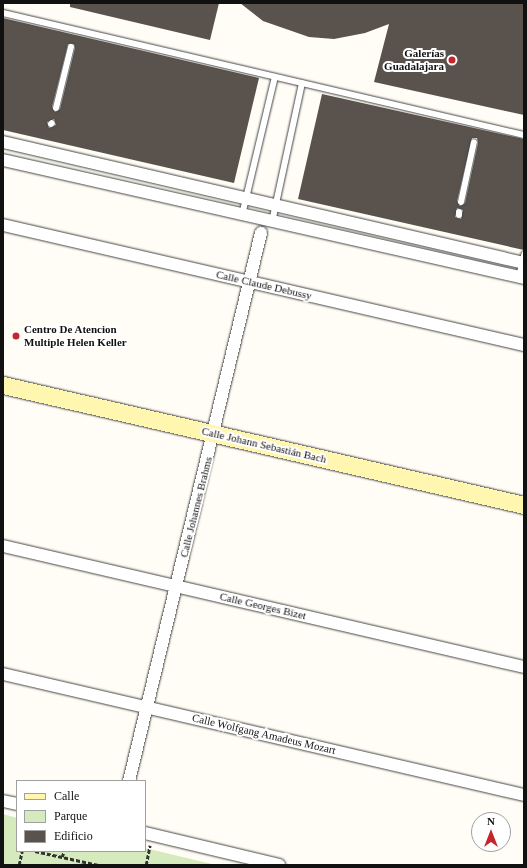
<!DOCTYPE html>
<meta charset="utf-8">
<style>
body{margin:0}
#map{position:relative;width:527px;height:868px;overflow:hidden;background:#fffdf5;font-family:Georgia,serif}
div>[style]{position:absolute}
.green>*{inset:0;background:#d5ebbd}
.building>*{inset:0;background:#5a524d}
.path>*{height:2.5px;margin-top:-1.25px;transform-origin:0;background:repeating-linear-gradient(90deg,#333 0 4px,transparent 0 6px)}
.roads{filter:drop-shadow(0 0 1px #444) drop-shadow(0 0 1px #444)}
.lane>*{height:6px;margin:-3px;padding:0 3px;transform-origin:3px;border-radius:3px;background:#fff}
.street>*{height:12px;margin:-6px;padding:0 6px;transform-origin:6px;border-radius:6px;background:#fff}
.secondary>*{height:17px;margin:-8.5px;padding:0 8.5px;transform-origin:8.5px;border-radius:8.5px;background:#fff6b0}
.dots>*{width:11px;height:11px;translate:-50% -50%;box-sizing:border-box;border:2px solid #fff;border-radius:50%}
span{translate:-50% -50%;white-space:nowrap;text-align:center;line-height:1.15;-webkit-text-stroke:4px #fff;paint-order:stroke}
.poi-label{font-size:11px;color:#111;font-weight:700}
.right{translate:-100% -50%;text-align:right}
.left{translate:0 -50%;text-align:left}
.street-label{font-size:11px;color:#111}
.frame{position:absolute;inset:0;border:4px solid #111;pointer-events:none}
.legend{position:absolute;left:16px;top:780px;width:130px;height:72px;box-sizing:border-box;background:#fff;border:1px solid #a0a0a0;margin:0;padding:5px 7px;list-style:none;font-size:12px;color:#111}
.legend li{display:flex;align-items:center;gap:8px;height:20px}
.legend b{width:20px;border:1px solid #a0a0a0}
.north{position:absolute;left:471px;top:812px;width:40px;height:40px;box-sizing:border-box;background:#fff;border:1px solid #a0a0a0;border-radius:50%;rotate:0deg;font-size:11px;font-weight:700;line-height:16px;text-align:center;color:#111}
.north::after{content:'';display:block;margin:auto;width:14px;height:18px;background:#c4262e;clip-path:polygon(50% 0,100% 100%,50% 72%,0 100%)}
</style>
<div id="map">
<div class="green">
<i style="clip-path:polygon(3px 814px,17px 818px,17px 851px,145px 851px,145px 848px,216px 865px,3px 865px)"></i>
</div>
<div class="building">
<i style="clip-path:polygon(70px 3px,219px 3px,210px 40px,70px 7px)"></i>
<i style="clip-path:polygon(240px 3px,524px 3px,524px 115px,374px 82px,389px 24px,365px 33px,334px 39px,309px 37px,263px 21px)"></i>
<i style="clip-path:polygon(evenodd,3px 18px,259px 78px,234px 183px,3px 130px,3px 18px,68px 44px,74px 44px,75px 48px,60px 109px,55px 112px,52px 107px,68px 44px,3px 18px,54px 119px,56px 125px,49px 128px,47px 122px,54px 119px)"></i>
<i style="clip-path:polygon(evenodd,322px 94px,524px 139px,524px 250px,298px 199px,322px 94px,472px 138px,477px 138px,478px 143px,465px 203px,460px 206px,457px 201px,472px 138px,322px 94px,457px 208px,463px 210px,461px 219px,455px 217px,457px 208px)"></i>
</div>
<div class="path">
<i style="left:35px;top:851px;width:65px;rotate:12.5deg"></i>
<i style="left:62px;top:857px;width:6px;rotate:-72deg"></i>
<i style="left:19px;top:865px;width:14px;rotate:-78deg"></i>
<i style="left:146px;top:865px;width:20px;rotate:-79deg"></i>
</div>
<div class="roads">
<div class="lane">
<i style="left:3px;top:13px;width:535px;rotate:13.18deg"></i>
<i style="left:56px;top:108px;width:63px;rotate:-76.2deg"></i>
<i style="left:51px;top:124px;width:1px;rotate:-45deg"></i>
<i style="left:461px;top:202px;width:61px;rotate:-77.8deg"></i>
<i style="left:242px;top:215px;width:142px;rotate:-76.6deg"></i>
<i style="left:459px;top:215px;width:3px;rotate:-90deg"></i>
<i style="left:272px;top:222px;width:142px;rotate:-77.8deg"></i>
<i style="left:519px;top:277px;width:23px;rotate:-77deg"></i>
</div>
<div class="street">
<i style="left:3px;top:142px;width:535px;rotate:13.07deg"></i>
<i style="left:3px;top:160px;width:534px;rotate:12.76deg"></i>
<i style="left:3px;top:225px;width:535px;rotate:12.97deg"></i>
<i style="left:3px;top:546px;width:535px;rotate:13.07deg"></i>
<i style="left:3px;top:674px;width:535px;rotate:13.07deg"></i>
<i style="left:129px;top:781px;width:564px;rotate:-76.46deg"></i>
<i style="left:3px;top:801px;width:14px;rotate:12deg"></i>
<i style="left:145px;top:833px;width:138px;rotate:13.4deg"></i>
</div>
<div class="secondary">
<i style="left:3px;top:385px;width:535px;rotate:12.97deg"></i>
</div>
</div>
<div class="dots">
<i style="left:452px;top:60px;background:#c4262e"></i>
<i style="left:16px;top:336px;background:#c4262e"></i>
</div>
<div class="poi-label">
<span class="right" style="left:444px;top:60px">Galerías<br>Guadalajara</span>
<span class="left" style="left:24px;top:336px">Centro De Atencion<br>Multiple Helen Keller</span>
</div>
<div class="street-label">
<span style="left:264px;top:285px;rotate:13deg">Calle Claude Debussy</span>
<span style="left:264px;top:445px;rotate:13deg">Calle Johann Sebastián Bach</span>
<span style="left:196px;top:507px;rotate:-76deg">Calle Johannes Brahms</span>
<span style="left:263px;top:606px;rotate:13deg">Calle Georges Bizet</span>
<span style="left:264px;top:734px;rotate:13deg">Calle Wolfgang Amadeus Mozart</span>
</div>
<div class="frame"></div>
<ul class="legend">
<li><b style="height:5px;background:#fff6b0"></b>Calle</li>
<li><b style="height:11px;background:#d5ebbd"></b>Parque</li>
<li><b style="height:11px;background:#5a524d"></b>Edificio</li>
</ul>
<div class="north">N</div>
</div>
